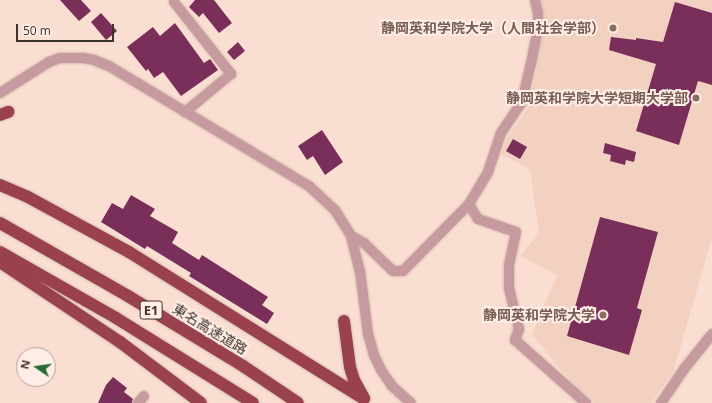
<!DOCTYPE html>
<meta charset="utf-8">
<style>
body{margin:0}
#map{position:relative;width:712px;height:403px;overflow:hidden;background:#faded1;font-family:"Open Sans","Noto Sans JP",sans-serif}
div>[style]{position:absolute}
.built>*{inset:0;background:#f3d1c1}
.building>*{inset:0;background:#7a2f5b}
.roads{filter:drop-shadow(0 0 1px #d4bcb0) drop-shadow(0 0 1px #d4bcb0)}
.minor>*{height:10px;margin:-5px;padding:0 5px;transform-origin:5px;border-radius:5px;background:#c69a9e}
.motorway>*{height:12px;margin:-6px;padding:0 6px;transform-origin:6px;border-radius:6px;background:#99424e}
.dots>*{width:11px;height:11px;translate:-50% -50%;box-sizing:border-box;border:2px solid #ffede6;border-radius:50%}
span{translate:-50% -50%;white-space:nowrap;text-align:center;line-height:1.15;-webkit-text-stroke:4px #ffede6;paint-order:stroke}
.shield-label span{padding:1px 3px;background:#ffede6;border:1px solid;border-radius:3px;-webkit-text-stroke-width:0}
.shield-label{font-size:13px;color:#3e332e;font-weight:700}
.education-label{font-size:14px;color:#785e54;font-weight:700}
.right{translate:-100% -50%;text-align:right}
.street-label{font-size:14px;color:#3e332e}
.north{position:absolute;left:16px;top:347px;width:40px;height:40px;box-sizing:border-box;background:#ffede6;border:1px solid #b2a39c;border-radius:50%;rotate:283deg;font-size:11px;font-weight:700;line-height:16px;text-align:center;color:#3e332e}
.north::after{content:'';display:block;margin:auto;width:14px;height:18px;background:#276a35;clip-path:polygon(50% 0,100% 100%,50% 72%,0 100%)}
.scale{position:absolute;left:16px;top:24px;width:98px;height:18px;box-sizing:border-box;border:2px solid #3e332e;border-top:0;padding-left:5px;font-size:12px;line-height:14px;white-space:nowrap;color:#3e332e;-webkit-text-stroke:3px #ffede6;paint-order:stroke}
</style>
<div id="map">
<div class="built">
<i style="clip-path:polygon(538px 0,712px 0,712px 237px,673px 373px,651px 403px,595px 403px,568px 379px,532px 334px,557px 275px,520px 256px,539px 233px,530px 170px,501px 154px,507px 138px,528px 108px,537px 68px,544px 17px)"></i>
</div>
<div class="building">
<i style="clip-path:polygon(60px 0,81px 0,91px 11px,79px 21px)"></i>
<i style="clip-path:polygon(195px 0,214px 0,232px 23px,219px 33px,203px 13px,199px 17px,189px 7px)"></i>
<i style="clip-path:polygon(675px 2px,712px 13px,712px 85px,698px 81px,679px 145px,636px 131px,656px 64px,609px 50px,611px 37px,636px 40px,636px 38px,663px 42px)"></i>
<i style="clip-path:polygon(101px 13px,117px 31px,106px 40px,91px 22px)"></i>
<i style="clip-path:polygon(175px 23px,204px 63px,210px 59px,218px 70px,181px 96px,163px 72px,154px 78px,148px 69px,146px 71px,127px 47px,153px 27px,160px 36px)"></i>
<i style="clip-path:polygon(238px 42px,245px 51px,234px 60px,227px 52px)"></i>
<i style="clip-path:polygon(322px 130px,343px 162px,325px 175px,313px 156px,307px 160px,298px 146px)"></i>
<i style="clip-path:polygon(513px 139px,527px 147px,520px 159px,506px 151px)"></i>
<i style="clip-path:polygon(605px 143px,636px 152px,634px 162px,626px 160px,625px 165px,610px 161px,611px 155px,603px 153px)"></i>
<i style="clip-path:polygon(131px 195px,155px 209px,150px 216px,178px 232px,172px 243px,199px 260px,202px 255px,268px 297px,262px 305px,274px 313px,267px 324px,189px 276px,191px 273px,147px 246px,145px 249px,101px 222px,112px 203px,123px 209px)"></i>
<i style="clip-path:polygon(600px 217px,658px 232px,637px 308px,642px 310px,629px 355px,567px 336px)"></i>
<i style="clip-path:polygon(113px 377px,127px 388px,124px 392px,133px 399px,132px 403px,98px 403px,106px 385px)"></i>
</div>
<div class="roads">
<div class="minor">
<i style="left:174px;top:2px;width:92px;rotate:51.6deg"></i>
<i style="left:231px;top:74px;width:60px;rotate:140.4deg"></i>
<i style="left:0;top:93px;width:58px;rotate:-32.3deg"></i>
<i style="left:49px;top:62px;width:12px;rotate:-20deg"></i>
<i style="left:60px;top:58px;width:23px"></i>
<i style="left:83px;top:58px;width:11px;rotate:10deg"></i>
<i style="left:94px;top:60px;width:16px;rotate:22deg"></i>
<i style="left:109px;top:66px;width:233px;rotate:31deg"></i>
<i style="left:309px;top:186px;width:35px;rotate:43deg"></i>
<i style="left:335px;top:210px;width:31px;rotate:58deg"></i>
<i style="left:351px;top:236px;width:36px;rotate:76deg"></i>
<i style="left:360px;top:271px;width:64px;rotate:82.8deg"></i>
<i style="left:368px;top:334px;width:22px;rotate:74deg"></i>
<i style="left:374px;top:355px;width:17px;rotate:65deg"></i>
<i style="left:381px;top:370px;width:19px;rotate:55deg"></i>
<i style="left:392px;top:386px;width:25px;rotate:42deg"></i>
<i style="left:469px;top:204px;width:17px;rotate:59deg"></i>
<i style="left:478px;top:219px;width:40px;rotate:18.9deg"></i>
<i style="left:516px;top:232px;width:34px;rotate:102deg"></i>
<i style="left:509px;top:265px;width:23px;rotate:90deg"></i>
<i style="left:509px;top:288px;width:42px;rotate:76.3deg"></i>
<i style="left:519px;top:329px;width:12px;rotate:110deg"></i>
<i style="left:515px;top:340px;width:95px;rotate:41.6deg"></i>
<i style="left:351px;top:236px;width:15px;rotate:28deg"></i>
<i style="left:364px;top:243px;width:40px;rotate:44deg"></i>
<i style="left:393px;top:271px;width:10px"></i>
<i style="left:403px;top:271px;width:94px;rotate:-45.4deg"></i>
<i style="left:469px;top:204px;width:37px;rotate:-59deg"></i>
<i style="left:488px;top:172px;width:41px;rotate:-71.6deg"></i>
<i style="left:501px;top:133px;width:37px;rotate:-56deg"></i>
<i style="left:522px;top:102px;width:39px;rotate:-77deg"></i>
<i style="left:531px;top:64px;width:37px;rotate:-79deg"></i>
<i style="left:538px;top:28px;width:15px;rotate:-90deg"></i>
<i style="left:538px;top:13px;width:13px;rotate:-103deg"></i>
<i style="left:138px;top:403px;width:9px;rotate:-49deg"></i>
<i style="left:661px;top:403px;width:41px;rotate:-55.9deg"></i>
<i style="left:684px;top:369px;width:45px;rotate:-51.3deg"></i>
</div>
<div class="motorway">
<i style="left:0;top:115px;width:9px;rotate:-21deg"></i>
<i style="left:0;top:185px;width:30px;rotate:23deg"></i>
<i style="left:28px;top:197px;width:115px;rotate:28.6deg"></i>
<i style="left:129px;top:252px;width:277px;rotate:32deg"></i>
<i style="left:0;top:223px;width:147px;rotate:29.7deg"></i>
<i style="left:128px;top:296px;width:135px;rotate:31.3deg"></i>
<i style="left:243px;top:366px;width:66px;rotate:33.9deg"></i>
<i style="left:0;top:252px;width:133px;rotate:29.6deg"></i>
<i style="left:116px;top:318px;width:161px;rotate:31.8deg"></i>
<i style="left:0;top:262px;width:144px;rotate:33.7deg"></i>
<i style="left:120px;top:342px;width:101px;rotate:37deg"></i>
<i style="left:344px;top:321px;width:46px;rotate:82.6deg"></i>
<i style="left:350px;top:367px;width:14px;rotate:73deg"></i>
<i style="left:354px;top:380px;width:21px;rotate:61deg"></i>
</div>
</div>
<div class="dots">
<i style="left:613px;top:28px;background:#8d6e63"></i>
<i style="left:696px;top:98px;background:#8d6e63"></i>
<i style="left:603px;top:315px;background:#8d6e63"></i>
</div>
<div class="shield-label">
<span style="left:151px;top:310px">E1</span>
</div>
<div class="education-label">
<span class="right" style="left:605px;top:28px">静岡英和学院大学（人間社会学部）</span>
<span class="right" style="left:688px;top:98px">静岡英和学院大学短期大学部</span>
<span class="right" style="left:595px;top:315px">静岡英和学院大学</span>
</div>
<div class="street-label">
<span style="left:210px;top:329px;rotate:31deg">東名高速道路</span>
</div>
<div class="north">N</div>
<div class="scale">50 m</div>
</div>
